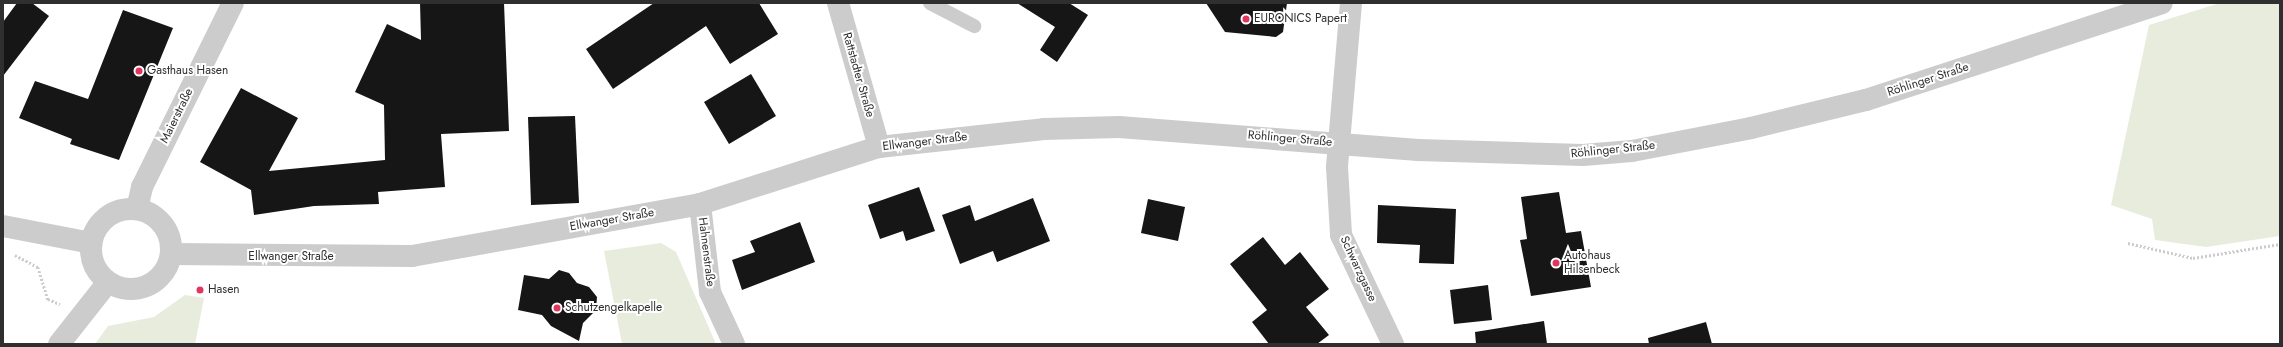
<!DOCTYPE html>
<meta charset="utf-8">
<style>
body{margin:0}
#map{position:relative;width:2283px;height:347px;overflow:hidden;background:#fff;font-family:Jost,sans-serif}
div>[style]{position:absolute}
.green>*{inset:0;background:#e7ecdd}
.building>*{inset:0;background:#161616}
.path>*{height:2.5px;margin-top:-1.25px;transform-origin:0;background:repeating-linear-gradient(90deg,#ccc 0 2px,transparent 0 4px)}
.service>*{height:14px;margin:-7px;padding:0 7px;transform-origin:7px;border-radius:7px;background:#ccc}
.minor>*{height:22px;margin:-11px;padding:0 11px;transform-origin:11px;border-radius:11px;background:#ccc}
.tertiary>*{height:22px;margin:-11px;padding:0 11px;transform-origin:11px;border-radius:11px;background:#ccc}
.tertiary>.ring{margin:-11px;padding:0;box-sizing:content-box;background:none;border:22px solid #ccc;border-radius:50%}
.dots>*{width:11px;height:11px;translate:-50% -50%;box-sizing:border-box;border:2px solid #fff;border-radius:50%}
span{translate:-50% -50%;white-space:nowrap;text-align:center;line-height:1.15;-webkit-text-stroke:4px #fff;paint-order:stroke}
.poi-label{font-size:12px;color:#2f2f2f}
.left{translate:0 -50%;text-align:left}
.street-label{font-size:12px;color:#2f2f2f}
.frame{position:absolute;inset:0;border:4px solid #2f2f2f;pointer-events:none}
</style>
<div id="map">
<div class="green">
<i style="clip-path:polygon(2220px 3px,2280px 3px,2280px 236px,2206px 247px,2155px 240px,2152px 219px,2111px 205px,2149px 25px)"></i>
<i style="clip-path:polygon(661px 243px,676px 252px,716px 344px,622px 344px,604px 251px)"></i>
<i style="clip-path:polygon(185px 295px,204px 298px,195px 344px,95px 344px,108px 326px,154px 317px)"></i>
</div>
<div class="building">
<i style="clip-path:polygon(17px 3px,32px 3px,49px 16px,3px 76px,3px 22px)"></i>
<i style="clip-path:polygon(420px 3px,504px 3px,509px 131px,441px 134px,445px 187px,378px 192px,379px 204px,314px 206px,254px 215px,251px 190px,200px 162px,241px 88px,298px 118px,269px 171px,385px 160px,384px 105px,355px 92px,387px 24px,421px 40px)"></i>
<i style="clip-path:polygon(654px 3px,759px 3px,778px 34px,730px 64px,706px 26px,613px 89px,586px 49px)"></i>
<i style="clip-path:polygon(1017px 3px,1069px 3px,1088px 15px,1057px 62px,1040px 50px,1055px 27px)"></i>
<i style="clip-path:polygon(1206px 3px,1287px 3px,1283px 32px,1276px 37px,1225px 32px)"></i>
<i style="clip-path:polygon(123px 10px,173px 28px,119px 160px,70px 144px,72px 139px,19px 118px,35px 81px,88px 99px)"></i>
<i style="clip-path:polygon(751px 74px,776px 116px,729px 144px,704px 102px)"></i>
<i style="clip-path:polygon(575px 116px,579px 203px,531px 205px,528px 117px)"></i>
<i style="clip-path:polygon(919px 187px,935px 231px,906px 241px,903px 231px,880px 239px,868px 205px)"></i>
<i style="clip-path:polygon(1559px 192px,1566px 233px,1581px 231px,1591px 287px,1531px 296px,1520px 240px,1527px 239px,1521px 197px)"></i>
<i style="clip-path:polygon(1033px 198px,1050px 241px,997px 262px,993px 251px,960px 264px,942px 215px,970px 205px,975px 221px)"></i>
<i style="clip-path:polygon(1148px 199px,1185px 207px,1178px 241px,1141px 233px)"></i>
<i style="clip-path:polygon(1378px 205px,1456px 209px,1454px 264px,1419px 263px,1420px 245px,1377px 243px)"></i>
<i style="clip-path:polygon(800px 222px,815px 262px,742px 290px,732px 260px,755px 252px,750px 241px)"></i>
<i style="clip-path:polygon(1263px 237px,1285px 265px,1300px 252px,1329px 289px,1306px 307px,1329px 335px,1317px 344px,1269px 344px,1252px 322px,1267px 310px,1230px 264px)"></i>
<i style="clip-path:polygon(559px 270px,569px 273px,577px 283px,589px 287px,597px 297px,596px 310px,583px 323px,579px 341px,551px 326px,542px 315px,518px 310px,524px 275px,549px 279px)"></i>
<i style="clip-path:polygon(1488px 285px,1492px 320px,1454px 324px,1450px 290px)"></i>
<i style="clip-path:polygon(1544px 321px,1547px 344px,1476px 344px,1475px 332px)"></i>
<i style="clip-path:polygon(1706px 322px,1712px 344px,1649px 344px,1648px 338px)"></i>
</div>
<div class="path">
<i style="left:2128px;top:243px;width:67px;rotate:13deg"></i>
<i style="left:2193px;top:258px;width:88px;rotate:-9.1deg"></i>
<i style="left:15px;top:255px;width:26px;rotate:28deg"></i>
<i style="left:38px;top:267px;width:34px;rotate:73deg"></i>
<i style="left:48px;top:299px;width:13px;rotate:23deg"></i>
</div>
<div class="service">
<i style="left:930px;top:3px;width:50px;rotate:27.6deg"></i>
</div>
<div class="minor">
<i style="left:1351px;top:3px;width:165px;rotate:94.9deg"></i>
<i style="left:1337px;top:167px;width:68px;rotate:86.6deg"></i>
<i style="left:1341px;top:235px;width:121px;rotate:64.5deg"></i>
<i style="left:700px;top:204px;width:89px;rotate:83.5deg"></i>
<i style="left:710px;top:292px;width:57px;rotate:65.2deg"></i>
<i style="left:137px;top:209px;width:23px;rotate:-77deg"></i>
<i style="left:142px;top:187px;width:205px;rotate:-63.7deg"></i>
<i style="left:59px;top:344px;width:79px;rotate:-51.7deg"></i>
</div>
<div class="tertiary">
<i style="left:838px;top:3px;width:150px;rotate:74.1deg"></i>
<i class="ring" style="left:91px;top:209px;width:58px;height:58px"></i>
<i style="left:3px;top:226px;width:90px;rotate:10.9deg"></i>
<i style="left:172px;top:254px;width:240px;rotate:0.5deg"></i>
<i style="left:412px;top:256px;width:293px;rotate:-10.2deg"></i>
<i style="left:700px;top:204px;width:188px;rotate:-17.7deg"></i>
<i style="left:879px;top:147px;width:166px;rotate:-6.2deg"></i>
<i style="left:1044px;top:129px;width:75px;rotate:-1.5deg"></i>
<i style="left:1119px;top:127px;width:300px;rotate:4.4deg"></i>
<i style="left:1418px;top:150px;width:165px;rotate:1.7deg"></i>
<i style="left:1583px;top:155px;width:49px;rotate:-4.7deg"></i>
<i style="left:1632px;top:151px;width:121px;rotate:-10.9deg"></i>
<i style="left:1751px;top:128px;width:118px;rotate:-13.7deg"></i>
<i style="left:1866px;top:100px;width:311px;rotate:-18.1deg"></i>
</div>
<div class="dots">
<i style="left:1246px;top:19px;background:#e0365d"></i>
<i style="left:139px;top:71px;background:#e0365d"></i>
<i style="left:1556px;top:263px;background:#e0365d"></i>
<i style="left:200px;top:290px;background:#e0365d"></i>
<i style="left:557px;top:308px;background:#e0365d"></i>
</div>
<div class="poi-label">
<span class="left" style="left:1254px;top:19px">EURONICS Papert</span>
<span class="left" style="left:147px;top:71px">Gasthaus Hasen</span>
<span class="left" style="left:1564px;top:263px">Autohaus<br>Hilsenbeck</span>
<span class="left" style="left:208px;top:290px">Hasen</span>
<span class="left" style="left:565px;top:308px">Schutzengelkapelle</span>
</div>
<div class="street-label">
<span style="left:858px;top:75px;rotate:74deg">Rattstadter Straße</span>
<span style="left:1928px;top:80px;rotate:-18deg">Röhlinger Straße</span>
<span style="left:177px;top:116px;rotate:-64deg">Maierstraße</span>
<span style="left:1290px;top:139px;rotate:5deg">Röhlinger Straße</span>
<span style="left:925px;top:142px;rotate:-7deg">Ellwanger Straße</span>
<span style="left:1613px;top:150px;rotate:-6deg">Röhlinger Straße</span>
<span style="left:612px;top:220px;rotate:-10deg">Ellwanger Straße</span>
<span style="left:706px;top:252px;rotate:83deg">Hahnenstraße</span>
<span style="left:291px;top:257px">Ellwanger Straße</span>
<span style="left:1358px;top:269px;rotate:65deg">Schwarzgasse</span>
</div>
<div class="frame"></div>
</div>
